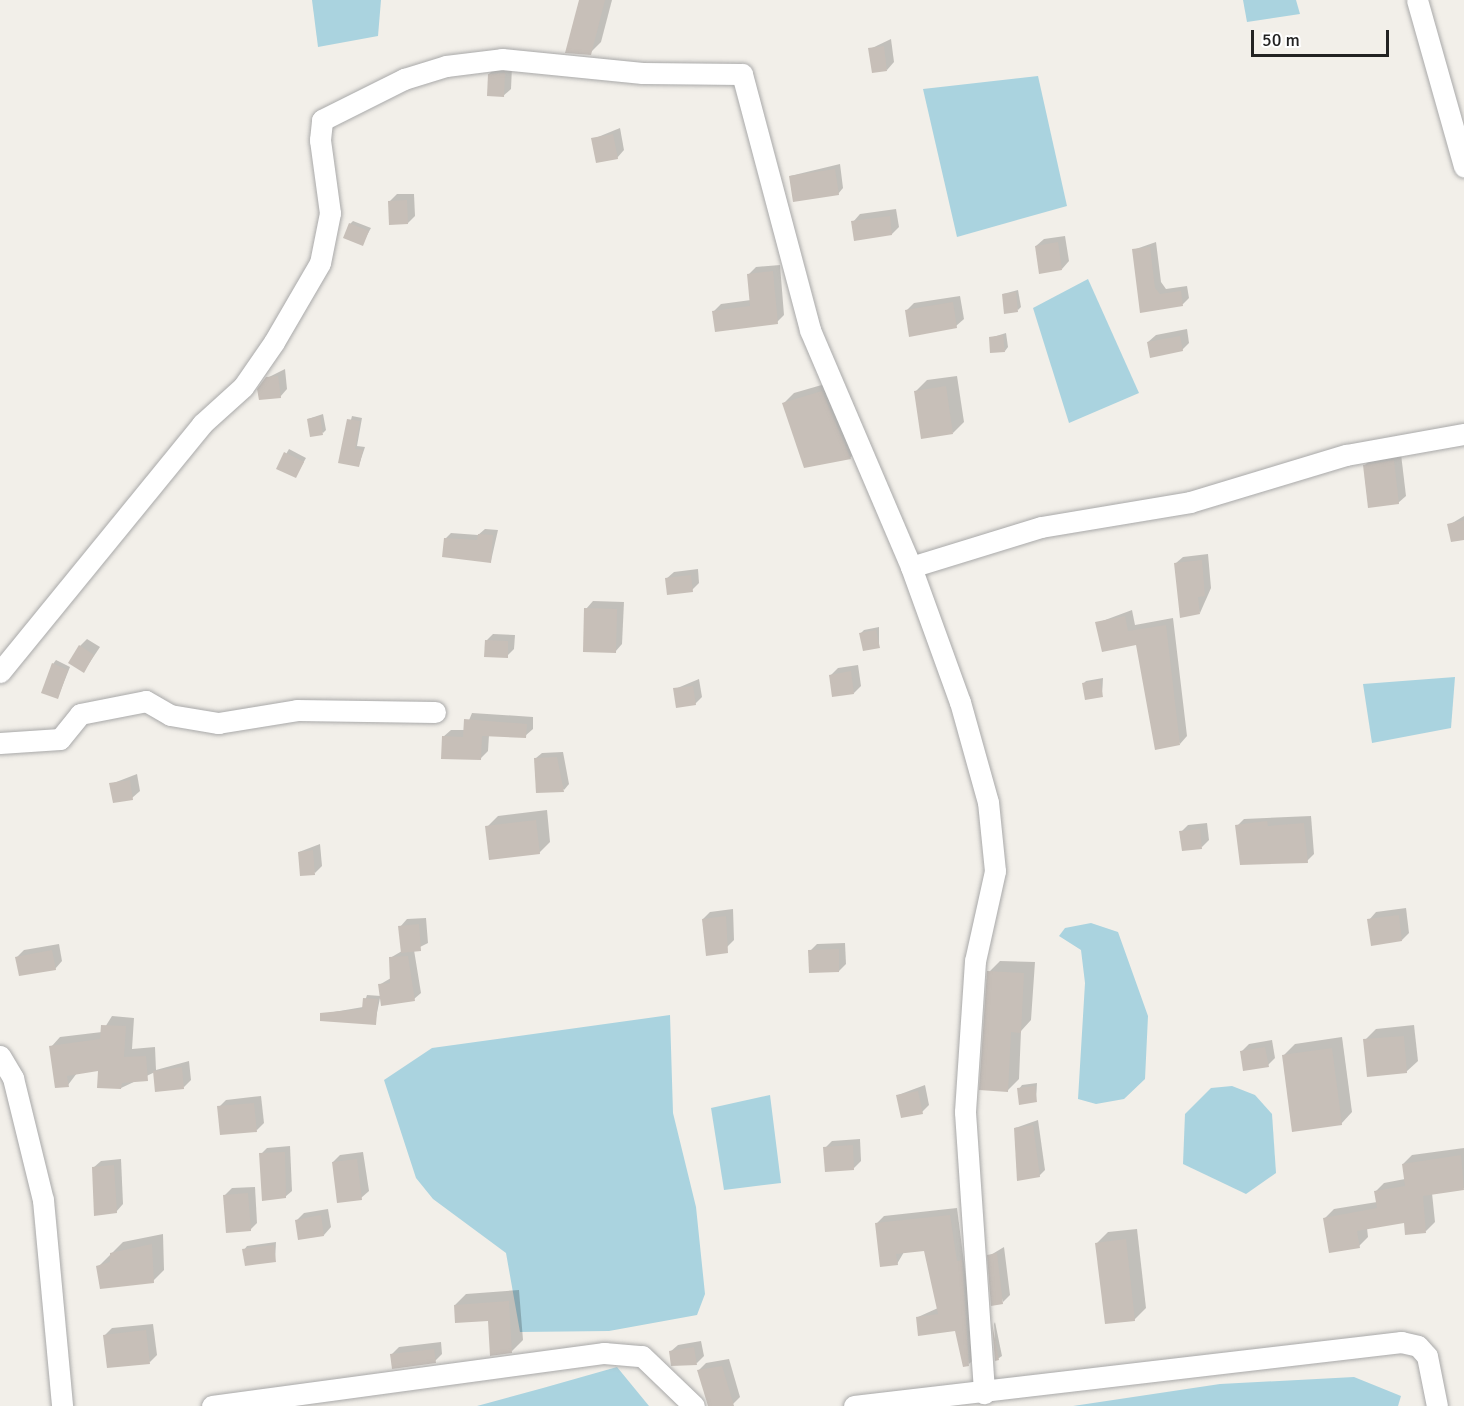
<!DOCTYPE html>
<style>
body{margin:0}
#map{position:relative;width:1464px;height:1406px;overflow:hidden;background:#f2efe9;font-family:Signika,sans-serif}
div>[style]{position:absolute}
.water>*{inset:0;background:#aad3df}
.shadow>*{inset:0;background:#0003}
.building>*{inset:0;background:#c7bfb8}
.roads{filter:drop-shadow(0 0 2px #a9a9a9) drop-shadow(0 0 2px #a9a9a9)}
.minor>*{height:21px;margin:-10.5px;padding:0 10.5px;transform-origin:10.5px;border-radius:10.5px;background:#fff}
span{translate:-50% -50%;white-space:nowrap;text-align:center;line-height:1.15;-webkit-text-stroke:4.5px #fff;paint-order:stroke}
.scale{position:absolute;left:1251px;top:30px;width:138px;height:27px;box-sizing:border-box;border:3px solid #222;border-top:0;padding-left:8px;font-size:18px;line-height:21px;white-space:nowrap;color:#222;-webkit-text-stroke:4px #fff;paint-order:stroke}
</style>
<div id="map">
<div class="water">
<i style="clip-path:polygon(312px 0,381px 0,378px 36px,318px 47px)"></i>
<i style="clip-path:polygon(1243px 0,1296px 0,1300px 14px,1247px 22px)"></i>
<i style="clip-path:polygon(1038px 76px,1067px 206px,957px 237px,923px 89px)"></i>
<i style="clip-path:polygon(1088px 279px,1139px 393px,1069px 423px,1033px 308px)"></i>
<i style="clip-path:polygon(1455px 677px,1451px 728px,1372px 743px,1363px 684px)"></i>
<i style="clip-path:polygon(1091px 923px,1118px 932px,1148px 1016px,1145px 1079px,1124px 1099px,1096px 1104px,1078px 1099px,1085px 983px,1081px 950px,1059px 936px,1065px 928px)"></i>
<i style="clip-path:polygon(670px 1015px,673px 1113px,696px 1207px,705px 1294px,697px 1315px,609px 1331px,520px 1332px,506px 1253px,433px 1199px,416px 1178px,384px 1080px,432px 1048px)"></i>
<i style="clip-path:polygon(1232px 1086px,1255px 1095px,1272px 1114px,1276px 1173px,1246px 1194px,1183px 1164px,1185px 1114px,1211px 1088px)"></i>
<i style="clip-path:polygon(770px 1095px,781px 1183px,724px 1190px,711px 1108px)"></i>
<i style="clip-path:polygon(617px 1367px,649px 1406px,477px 1406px,543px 1388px)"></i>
<i style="clip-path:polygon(1354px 1377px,1401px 1396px,1398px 1406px,1073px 1406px,1220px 1384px)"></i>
</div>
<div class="shadow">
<i style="clip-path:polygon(580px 0,612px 0,601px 42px,590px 53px)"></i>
<i style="clip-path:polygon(891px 39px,894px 62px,887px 70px,870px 49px)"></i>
<i style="clip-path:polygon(512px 66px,511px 89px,503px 96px,489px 74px,496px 67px)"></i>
<i style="clip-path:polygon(620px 128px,624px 150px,617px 158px,593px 139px)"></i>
<i style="clip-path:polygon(840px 164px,843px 188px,838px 194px,790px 176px)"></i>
<i style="clip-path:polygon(397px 194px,414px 194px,415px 216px,408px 223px,390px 201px)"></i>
<i style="clip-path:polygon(896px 209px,899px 227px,892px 234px,853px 222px,860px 214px)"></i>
<i style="clip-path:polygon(353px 221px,371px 228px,362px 244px,350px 224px)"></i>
<i style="clip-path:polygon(1065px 236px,1069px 261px,1062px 269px,1036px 246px,1044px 239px)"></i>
<i style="clip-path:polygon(1156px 242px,1161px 282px,1166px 289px,1187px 286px,1189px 298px,1183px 304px,1141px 311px,1133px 250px)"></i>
<i style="clip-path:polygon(780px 265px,784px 315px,777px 322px,714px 311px,721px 304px,751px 300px,749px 274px,756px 267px)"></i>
<i style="clip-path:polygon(1018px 290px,1021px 307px,1018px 310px,1003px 294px)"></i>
<i style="clip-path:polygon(960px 296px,964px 319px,956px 326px,907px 310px,914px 303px)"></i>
<i style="clip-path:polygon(1187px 329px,1189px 343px,1182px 350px,1148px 342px,1156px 335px)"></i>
<i style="clip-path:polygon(1006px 333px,1008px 347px,1005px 351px,990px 338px)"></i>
<i style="clip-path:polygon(285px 369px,287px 389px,280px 397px,267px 378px)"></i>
<i style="clip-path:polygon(957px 376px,964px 422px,953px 433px,916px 391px,927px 380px)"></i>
<i style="clip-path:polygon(832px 382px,860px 448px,850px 458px,784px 403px,794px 393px)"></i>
<i style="clip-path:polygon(323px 414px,326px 430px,323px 433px,308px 419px)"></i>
<i style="clip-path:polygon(352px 416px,362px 418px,357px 446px,365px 447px,359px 465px,340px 461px)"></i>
<i style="clip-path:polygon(289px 449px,306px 458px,296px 476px,278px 468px)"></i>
<i style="clip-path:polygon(1401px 454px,1406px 496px,1398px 503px,1365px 465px,1372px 458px)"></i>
<i style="clip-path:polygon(1464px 516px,1464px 538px,1449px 525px)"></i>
<i style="clip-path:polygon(485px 529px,498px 530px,491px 561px,445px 539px,451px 533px,478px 535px)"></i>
<i style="clip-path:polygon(1208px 554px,1211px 588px,1200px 613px,1176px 563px,1183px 557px)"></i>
<i style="clip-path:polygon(698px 569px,699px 583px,692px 590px,666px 579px,674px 572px)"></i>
<i style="clip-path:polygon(593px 601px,624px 602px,622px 644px,615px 652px,586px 609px)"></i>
<i style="clip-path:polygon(1132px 610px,1135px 625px,1173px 618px,1187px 736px,1180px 744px,1137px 643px,1097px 623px)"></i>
<i style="clip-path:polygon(879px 627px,879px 646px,861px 633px,864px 630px)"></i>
<i style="clip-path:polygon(493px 634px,515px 635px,514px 649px,507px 656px,486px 641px)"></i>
<i style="clip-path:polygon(87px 639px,100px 647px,84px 671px,80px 646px)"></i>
<i style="clip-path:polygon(56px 660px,70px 667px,58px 697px,53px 664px)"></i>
<i style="clip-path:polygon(858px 665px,861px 686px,854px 693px,831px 675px,838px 668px)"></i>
<i style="clip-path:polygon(1103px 678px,1102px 696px,1083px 684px,1086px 681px)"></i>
<i style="clip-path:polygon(699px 679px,702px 697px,695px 704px,675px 689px)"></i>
<i style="clip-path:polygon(472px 713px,533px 717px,533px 729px,525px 736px,489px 735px,488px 751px,481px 758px,443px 737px,451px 730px,465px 730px)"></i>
<i style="clip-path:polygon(563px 752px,569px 784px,564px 790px,536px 758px,542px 753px)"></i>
<i style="clip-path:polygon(137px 774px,140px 791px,132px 798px,111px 784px)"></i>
<i style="clip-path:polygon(547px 810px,550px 842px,539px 853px,487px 827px,498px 816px)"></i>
<i style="clip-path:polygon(1311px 816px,1314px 854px,1307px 861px,1237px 826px,1244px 819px)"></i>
<i style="clip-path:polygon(1207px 823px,1209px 840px,1202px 847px,1181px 832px,1188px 825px)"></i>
<i style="clip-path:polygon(320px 844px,322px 866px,315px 873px,299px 852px)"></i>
<i style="clip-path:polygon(1406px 908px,1409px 933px,1402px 940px,1369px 920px,1376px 912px)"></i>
<i style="clip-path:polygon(733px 909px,734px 940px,727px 947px,703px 919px,710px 912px)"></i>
<i style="clip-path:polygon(426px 918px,428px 943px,414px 950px,421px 993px,414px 999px,380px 998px,375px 1023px,322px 1014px,363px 1007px,367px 995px,381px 996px,379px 985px,391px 978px,390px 958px,402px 951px,400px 927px,407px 919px)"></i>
<i style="clip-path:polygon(845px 943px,846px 964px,839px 971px,810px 951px,817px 944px)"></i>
<i style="clip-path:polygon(59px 944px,62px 961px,55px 969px,17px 957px,24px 950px)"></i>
<i style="clip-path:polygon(1000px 961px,1035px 962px,1031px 1020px,1021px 1031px,1019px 1079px,1008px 1090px,989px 972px)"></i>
<i style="clip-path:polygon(112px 1016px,134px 1018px,132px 1049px,155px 1047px,156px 1070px,189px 1061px,191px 1080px,184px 1087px,155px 1072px,121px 1088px,100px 1069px,77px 1073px,68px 1085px,51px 1047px,60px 1037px,102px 1032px)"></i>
<i style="clip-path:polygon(1414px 1025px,1418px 1061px,1406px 1072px,1365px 1040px,1376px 1029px)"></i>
<i style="clip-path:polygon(1342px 1037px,1352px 1112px,1341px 1124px,1284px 1055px,1295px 1044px)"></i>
<i style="clip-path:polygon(1272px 1040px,1275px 1058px,1268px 1065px,1242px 1051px,1249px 1044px)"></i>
<i style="clip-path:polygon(1037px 1083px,1036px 1101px,1019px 1089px,1022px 1085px)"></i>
<i style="clip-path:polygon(925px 1085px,929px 1105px,922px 1112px,898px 1095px)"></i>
<i style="clip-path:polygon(261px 1096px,264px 1123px,257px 1130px,219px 1107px,226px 1100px)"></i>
<i style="clip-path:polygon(1038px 1120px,1045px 1170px,1039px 1176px,1015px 1128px)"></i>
<i style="clip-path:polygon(860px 1139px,861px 1161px,854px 1168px,825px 1148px,832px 1141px)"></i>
<i style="clip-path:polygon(290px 1146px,292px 1191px,285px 1197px,261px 1154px,267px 1148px)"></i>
<i style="clip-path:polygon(1464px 1148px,1464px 1188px,1432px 1193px,1435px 1222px,1426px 1231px,1405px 1222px,1367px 1228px,1368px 1237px,1359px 1246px,1325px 1218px,1334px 1209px,1377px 1202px,1375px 1192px,1384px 1183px,1405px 1179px,1403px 1164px,1412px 1155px)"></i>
<i style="clip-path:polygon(363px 1152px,369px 1191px,361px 1198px,333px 1162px,340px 1155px)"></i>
<i style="clip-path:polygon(121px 1159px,123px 1204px,116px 1212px,93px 1168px,101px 1161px)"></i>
<i style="clip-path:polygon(255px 1187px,257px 1223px,250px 1230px,225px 1195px,232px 1188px)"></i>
<i style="clip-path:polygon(957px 1208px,976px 1357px,969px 1364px,956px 1330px,918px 1317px,938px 1308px,925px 1249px,904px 1252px,897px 1264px,877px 1223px,884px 1216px)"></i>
<i style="clip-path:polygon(328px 1209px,331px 1227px,324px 1235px,297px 1220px,304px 1213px)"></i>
<i style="clip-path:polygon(1137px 1229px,1146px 1308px,1134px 1320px,1097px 1243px,1108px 1232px)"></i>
<i style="clip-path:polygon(163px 1234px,164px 1270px,153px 1281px,98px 1267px,123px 1242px)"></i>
<i style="clip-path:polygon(276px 1242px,275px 1261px,244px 1250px,247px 1246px)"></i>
<i style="clip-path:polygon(1004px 1247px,1010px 1295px,1003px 1302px,989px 1256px)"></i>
<i style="clip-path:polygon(519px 1290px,523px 1340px,512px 1351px,489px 1319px,455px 1305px,466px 1294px)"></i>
<i style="clip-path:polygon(995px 1322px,1002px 1356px,996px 1360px,994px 1324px)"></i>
<i style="clip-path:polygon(153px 1324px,157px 1355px,150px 1362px,104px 1336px,112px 1328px)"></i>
<i style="clip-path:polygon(701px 1341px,704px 1356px,697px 1363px,670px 1352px,678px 1345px)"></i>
<i style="clip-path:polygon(441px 1342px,442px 1354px,435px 1361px,392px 1354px,399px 1347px)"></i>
<i style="clip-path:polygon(729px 1359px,740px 1397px,733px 1404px,709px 1406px,699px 1370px,706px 1363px)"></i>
</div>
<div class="building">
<i style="clip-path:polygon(579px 0,605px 0,591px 55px,565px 53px)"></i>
<i style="clip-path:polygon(884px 46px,887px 71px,872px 73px,868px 48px)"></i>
<i style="clip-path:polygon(505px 73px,504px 97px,487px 96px,488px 74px)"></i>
<i style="clip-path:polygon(613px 134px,618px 159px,596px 163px,591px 138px)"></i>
<i style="clip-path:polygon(835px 169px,839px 195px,793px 202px,789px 176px)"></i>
<i style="clip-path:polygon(407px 200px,408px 224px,389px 225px,388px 201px)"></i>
<i style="clip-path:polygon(890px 216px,892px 235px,854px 241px,851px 221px)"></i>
<i style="clip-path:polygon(349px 223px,369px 231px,363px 246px,343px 238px)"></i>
<i style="clip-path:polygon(1058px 242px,1062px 270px,1039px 274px,1035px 246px)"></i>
<i style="clip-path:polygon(1150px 247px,1155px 288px,1160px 294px,1181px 291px,1183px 306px,1140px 313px,1132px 249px)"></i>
<i style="clip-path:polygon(773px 271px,778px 324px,715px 332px,712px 311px,750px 306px,747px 274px)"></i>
<i style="clip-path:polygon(1016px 292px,1018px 312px,1004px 314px,1002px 294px)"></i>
<i style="clip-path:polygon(953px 302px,957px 328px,909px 337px,905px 310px)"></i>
<i style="clip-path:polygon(1003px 335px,1005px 352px,990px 353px,989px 337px)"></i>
<i style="clip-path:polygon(1180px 336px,1183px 351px,1150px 358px,1147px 342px)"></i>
<i style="clip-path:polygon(278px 376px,281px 398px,259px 400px,257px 389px,266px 377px)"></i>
<i style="clip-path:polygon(946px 386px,953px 434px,921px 439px,914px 391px)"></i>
<i style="clip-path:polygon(822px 391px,851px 459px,804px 468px,782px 403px)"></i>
<i style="clip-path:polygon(320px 416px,323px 435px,310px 437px,307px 419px)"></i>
<i style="clip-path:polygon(347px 419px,360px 421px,355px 449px,363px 450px,359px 467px,338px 463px)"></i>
<i style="clip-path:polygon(284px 452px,304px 462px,296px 478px,276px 469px)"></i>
<i style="clip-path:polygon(1394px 460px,1399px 504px,1368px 508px,1363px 465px)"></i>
<i style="clip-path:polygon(1464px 520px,1464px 540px,1451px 542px,1447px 524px)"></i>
<i style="clip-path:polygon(478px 534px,493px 535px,491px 563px,442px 557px,444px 538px,477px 540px)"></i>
<i style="clip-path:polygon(1202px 560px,1205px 596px,1198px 597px,1200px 614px,1180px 618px,1174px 563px)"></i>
<i style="clip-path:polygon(691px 575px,693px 592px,667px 595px,665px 578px)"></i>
<i style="clip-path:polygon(584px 608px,617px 609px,616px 653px,583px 652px)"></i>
<i style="clip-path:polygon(1125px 616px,1128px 631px,1166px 625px,1180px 745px,1155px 750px,1136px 645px,1102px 652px,1095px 622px)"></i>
<i style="clip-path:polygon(876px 630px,880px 648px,863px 651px,859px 633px)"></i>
<i style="clip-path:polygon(485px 640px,508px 641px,508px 658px,484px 657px)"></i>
<i style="clip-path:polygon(79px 645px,94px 655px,84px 673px,68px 663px)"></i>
<i style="clip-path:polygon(52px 663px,68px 670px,58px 699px,41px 693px)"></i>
<i style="clip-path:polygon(851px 671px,854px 694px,832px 697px,829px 675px)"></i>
<i style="clip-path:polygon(1100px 680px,1103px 697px,1085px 700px,1082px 683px)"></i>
<i style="clip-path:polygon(693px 686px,696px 705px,676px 708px,673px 688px)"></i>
<i style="clip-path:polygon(464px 719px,527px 724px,526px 738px,482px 736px,481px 760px,441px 759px,442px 736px,463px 737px)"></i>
<i style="clip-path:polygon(557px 757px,564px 792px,536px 793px,534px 758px)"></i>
<i style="clip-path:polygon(130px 780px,133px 800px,113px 803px,109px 783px)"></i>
<i style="clip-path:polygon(536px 820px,540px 854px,489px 860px,485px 826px)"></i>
<i style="clip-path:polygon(1267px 821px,1268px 826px,1304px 823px,1308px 863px,1240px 865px,1235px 825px)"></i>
<i style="clip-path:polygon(1200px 829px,1202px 849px,1182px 851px,1179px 831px)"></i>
<i style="clip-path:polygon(313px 850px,315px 875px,300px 876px,298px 852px)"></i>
<i style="clip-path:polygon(1399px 915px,1402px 941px,1371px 946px,1367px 919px)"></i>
<i style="clip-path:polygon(726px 916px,728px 953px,706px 956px,702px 919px)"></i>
<i style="clip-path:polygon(419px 924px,421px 951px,401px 953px,398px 926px)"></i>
<i style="clip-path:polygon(839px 949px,839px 972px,809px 973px,808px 950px)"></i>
<i style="clip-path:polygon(52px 950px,56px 970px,19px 976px,15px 957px)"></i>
<i style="clip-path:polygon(408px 956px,415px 1001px,381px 1006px,378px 984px,390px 983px,389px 957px)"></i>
<i style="clip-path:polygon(987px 971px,1024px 973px,1021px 1033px,1011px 1032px,1008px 1092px,979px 1090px)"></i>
<i style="clip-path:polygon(363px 998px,378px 999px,376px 1025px,320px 1021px,320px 1013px,362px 1009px)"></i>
<i style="clip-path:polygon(101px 1025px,126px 1026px,124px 1057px,146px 1056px,148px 1081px,122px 1083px,121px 1089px,97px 1088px,98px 1071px,67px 1076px,69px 1087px,55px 1088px,49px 1046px,100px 1039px)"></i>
<i style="clip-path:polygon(1404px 1036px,1407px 1073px,1367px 1077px,1363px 1039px)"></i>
<i style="clip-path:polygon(1265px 1047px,1269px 1067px,1243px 1071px,1240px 1051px)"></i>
<i style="clip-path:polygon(1332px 1048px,1342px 1125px,1292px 1132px,1282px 1055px)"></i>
<i style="clip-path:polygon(182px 1067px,184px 1089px,155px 1092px,153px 1071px)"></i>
<i style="clip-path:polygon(1035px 1086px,1037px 1102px,1019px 1105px,1017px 1088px)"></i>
<i style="clip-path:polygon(918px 1091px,923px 1114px,901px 1118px,896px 1095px)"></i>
<i style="clip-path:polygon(254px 1103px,257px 1132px,220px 1135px,217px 1106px)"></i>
<i style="clip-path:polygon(1033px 1125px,1040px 1177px,1017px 1181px,1014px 1128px)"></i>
<i style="clip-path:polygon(853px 1145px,854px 1170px,825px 1172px,823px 1147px)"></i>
<i style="clip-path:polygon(285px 1152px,286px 1198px,262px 1201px,259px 1153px)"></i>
<i style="clip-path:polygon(1461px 1155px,1464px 1190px,1423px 1196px,1426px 1233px,1405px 1235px,1404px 1223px,1357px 1231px,1360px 1248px,1329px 1253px,1323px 1218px,1377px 1208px,1374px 1191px,1405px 1186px,1402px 1164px)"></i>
<i style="clip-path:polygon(357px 1159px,362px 1200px,337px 1203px,332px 1162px)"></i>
<i style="clip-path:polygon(114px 1165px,117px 1213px,94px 1216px,92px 1167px)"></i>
<i style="clip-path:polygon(248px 1193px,251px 1231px,226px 1233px,223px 1195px)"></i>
<i style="clip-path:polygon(321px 1215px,324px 1236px,298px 1240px,295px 1220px)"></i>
<i style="clip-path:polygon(950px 1215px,957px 1261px,962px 1260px,969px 1366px,963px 1367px,955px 1331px,918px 1336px,916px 1317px,938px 1314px,924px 1251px,896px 1254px,898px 1265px,880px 1267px,875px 1223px)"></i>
<i style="clip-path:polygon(1126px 1239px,1135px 1321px,1105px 1324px,1095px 1243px)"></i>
<i style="clip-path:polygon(152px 1244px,154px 1283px,100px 1289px,96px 1266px,110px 1262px,110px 1253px)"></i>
<i style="clip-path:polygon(274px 1245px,276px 1262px,245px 1266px,242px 1249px)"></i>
<i style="clip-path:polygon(997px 1253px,1003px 1304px,991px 1306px,987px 1255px)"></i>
<i style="clip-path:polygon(509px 1301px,512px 1353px,490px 1356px,488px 1321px,455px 1323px,454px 1305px)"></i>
<i style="clip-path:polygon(992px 1323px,999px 1360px,995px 1361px)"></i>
<i style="clip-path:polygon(146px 1330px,150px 1364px,107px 1368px,103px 1335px)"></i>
<i style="clip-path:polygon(694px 1347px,697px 1365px,671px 1366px,669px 1351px)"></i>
<i style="clip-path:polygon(434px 1349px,436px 1363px,392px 1369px,390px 1354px)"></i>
<i style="clip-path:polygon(722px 1366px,734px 1406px,708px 1406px,697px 1370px)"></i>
</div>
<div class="roads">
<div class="minor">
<i style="left:1417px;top:0;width:173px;rotate:74.2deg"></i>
<i style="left:911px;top:567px;width:136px;rotate:-17.1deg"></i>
<i style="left:1041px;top:527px;width:151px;rotate:-9.5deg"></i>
<i style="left:1190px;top:502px;width:163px;rotate:-16.8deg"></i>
<i style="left:1346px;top:455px;width:120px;rotate:-10.1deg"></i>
<i style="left:0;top:672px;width:320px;rotate:-50.8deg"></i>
<i style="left:202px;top:424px;width:55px;rotate:-42.1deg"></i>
<i style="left:243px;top:387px;width:55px;rotate:-55.4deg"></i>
<i style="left:274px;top:342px;width:91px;rotate:-59.8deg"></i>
<i style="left:320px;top:263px;width:51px;rotate:-78.7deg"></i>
<i style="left:330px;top:213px;width:74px;rotate:-97.8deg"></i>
<i style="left:320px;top:140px;width:20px;rotate:-84deg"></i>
<i style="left:322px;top:120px;width:92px;rotate:-26.6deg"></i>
<i style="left:404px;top:79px;width:44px;rotate:-17.2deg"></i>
<i style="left:446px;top:66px;width:56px;rotate:-7.1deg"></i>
<i style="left:502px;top:59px;width:141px;rotate:5.7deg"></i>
<i style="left:642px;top:73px;width:100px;rotate:0.6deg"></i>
<i style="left:742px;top:74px;width:265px;rotate:75.1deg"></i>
<i style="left:810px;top:330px;width:258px;rotate:66.9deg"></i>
<i style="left:911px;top:567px;width:144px;rotate:70.1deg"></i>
<i style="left:960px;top:702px;width:104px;rotate:74.4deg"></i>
<i style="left:988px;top:802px;width:69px;rotate:84.2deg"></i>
<i style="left:995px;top:871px;width:92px;rotate:102.5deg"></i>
<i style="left:975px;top:961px;width:151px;rotate:93.8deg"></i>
<i style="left:965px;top:1112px;width:282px;rotate:86.1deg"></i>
<i style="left:0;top:743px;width:60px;rotate:-3.8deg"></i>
<i style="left:60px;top:739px;width:32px;rotate:-51deg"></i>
<i style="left:80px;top:714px;width:67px;rotate:-11.1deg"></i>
<i style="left:146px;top:701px;width:28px;rotate:30deg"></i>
<i style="left:170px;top:715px;width:49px;rotate:9.5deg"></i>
<i style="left:218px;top:723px;width:80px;rotate:-9.3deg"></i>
<i style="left:297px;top:710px;width:138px;rotate:0.8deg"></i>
<i style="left:0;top:1056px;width:26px;rotate:59deg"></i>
<i style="left:13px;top:1078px;width:126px;rotate:76.2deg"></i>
<i style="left:43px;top:1200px;width:207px;rotate:84.7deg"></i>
<i style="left:212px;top:1406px;width:396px;rotate:-7.7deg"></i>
<i style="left:604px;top:1353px;width:38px;rotate:5deg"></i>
<i style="left:642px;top:1356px;width:72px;rotate:43.9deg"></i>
<i style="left:854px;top:1406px;width:551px;rotate:-6.67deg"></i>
<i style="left:1401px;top:1342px;width:17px;rotate:13deg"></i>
<i style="left:1418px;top:1346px;width:13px;rotate:48deg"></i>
<i style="left:1427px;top:1356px;width:51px;rotate:78.7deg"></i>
</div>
</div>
<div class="scale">50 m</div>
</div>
